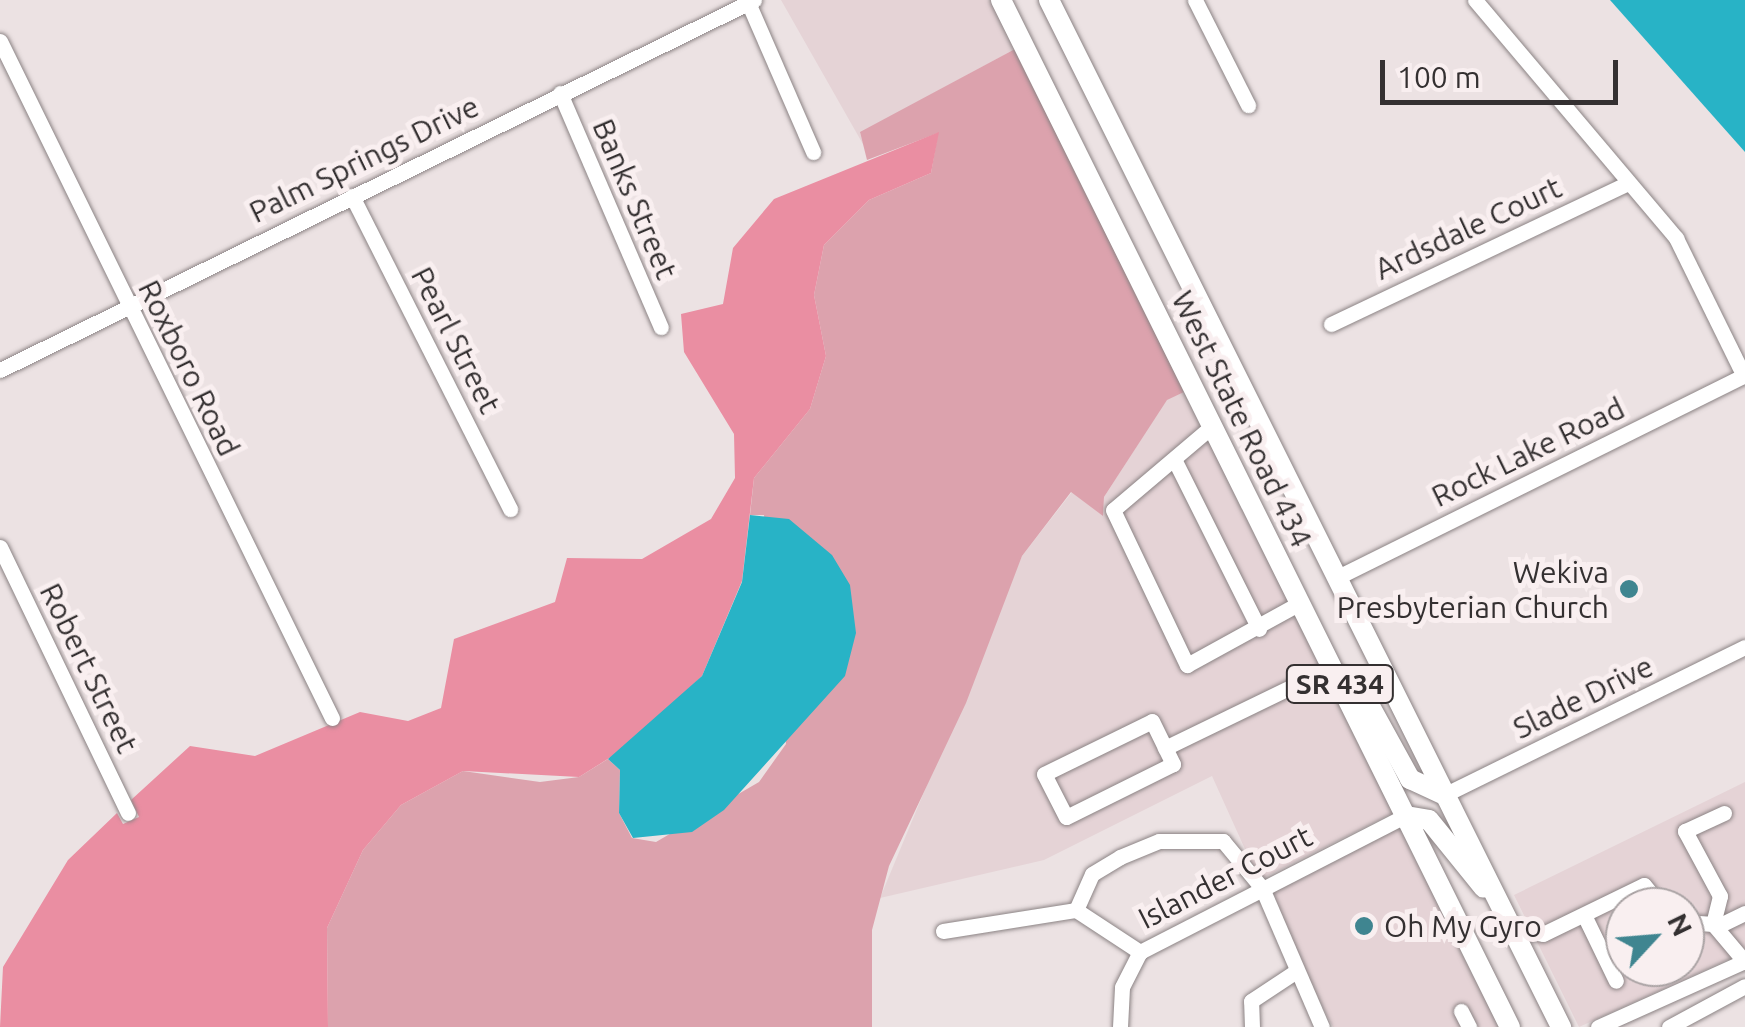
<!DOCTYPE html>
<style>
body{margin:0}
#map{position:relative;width:1745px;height:1027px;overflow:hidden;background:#ece2e3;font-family:Ubuntu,sans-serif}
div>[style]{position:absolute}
.built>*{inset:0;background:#e5d3d6}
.green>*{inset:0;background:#dca2ad}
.forest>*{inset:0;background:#ea8ea2}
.water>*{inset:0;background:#28b3c6}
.roads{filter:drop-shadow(0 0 2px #8b8384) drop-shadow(0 0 2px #8b8384)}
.minor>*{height:15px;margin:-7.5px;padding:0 7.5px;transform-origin:7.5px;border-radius:7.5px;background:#fff}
.major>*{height:20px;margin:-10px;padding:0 10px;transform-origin:10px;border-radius:10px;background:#fff}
.dots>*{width:28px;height:28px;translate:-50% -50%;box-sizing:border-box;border:5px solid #f9eff0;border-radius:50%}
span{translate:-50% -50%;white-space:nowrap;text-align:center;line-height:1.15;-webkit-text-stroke:10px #f9eff0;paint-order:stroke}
.shield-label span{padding:2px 8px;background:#f9eff0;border:2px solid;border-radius:8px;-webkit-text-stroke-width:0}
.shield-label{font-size:28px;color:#343031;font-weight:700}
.street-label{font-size:30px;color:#343031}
.poi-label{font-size:30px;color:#343031}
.right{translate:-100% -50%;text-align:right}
.left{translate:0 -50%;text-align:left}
.north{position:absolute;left:1605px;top:887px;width:100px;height:100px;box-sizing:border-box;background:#f9eff0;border:2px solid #aaa3a4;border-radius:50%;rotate:64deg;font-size:28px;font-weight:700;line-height:40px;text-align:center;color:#343031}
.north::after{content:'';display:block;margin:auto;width:35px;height:45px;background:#3f8590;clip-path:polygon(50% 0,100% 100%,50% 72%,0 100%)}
.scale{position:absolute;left:1380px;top:60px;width:238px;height:45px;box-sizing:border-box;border:5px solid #343031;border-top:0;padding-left:12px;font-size:30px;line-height:35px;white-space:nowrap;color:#343031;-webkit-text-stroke:8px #f9eff0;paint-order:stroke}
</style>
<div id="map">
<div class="built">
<i style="clip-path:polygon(781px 0,990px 0,1015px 49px,860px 133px,864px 146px)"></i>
<i style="clip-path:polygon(1184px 392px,1393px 813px,1259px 880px,1212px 776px,1044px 860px,880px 898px,1022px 556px,1072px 492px,1103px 515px,1104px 497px,1167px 399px)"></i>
<i style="clip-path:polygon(evenodd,1745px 782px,1745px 952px,1579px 1027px,1514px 895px,1745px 782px,1625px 907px,1685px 907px,1685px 967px,1625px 967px,1625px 907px)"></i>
<i style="clip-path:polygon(1401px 827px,1499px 1027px,1333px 1027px,1302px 967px,1273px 891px)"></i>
</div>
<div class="green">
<i style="clip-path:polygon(1015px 49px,1184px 392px,1167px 400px,1104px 497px,1103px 516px,1071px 492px,1022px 556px,966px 703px,889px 866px,872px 930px,872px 1027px,328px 1027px,327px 928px,363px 850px,401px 805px,463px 771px,540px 782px,579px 777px,608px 759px,620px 770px,619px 813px,632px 838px,656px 842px,759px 782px,786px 744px,764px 515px,750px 515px,754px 478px,810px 409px,826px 356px,814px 295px,824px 245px,869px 200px,931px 173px,938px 133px,867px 160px,860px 132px)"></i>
</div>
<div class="forest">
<i style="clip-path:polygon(939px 132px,931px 173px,869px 200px,824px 245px,814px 295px,826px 356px,810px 409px,754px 478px,742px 581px,702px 676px,630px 745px,579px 777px,463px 771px,401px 805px,363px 850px,327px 928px,328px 1027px,0 1027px,3px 967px,68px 860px,117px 813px,123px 824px,139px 817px,131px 800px,190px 746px,255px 756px,360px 712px,408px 721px,441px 708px,454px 639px,555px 602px,567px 558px,642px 559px,711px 519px,735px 478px,734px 434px,684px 352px,681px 314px,723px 304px,733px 248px,774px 199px)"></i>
</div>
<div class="water">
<i style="clip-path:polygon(1610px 0,1745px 0,1745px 152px)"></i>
<i style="clip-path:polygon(750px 515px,789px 519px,832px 555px,850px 585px,856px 633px,845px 676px,724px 810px,692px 832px,633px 838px,619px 813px,620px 770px,608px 759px,702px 676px,742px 582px)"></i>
</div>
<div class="roads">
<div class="minor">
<i style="left:747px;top:0;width:166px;rotate:66.5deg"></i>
<i style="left:1195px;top:0;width:118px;rotate:63.2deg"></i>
<i style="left:1475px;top:0;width:312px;rotate:49.8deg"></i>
<i style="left:1676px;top:238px;width:154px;rotate:63.8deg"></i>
<i style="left:0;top:41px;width:754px;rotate:63.88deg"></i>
<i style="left:560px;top:93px;width:255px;rotate:66.7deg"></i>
<i style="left:352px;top:196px;width:351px;rotate:63.2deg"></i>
<i style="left:1331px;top:324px;width:329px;rotate:-25.4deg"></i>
<i style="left:0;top:370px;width:840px;rotate:-26.14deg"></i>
<i style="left:1211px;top:427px;width:128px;rotate:139.7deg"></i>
<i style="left:1113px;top:510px;width:172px;rotate:64.5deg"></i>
<i style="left:1187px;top:665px;width:129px;rotate:-28.8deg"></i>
<i style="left:1174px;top:459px;width:190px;rotate:63.4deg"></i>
<i style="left:0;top:547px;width:295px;rotate:64.3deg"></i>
<i style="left:1336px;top:578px;width:457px;rotate:-26.4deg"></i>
<i style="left:1152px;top:721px;width:48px;rotate:64deg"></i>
<i style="left:1173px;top:764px;width:119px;rotate:153.6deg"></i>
<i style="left:1066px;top:817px;width:48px;rotate:-117.1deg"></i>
<i style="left:1044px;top:774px;width:120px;rotate:-26.1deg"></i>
<i style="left:1165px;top:748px;width:186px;rotate:-25.9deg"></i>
<i style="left:1444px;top:795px;width:335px;rotate:-26.2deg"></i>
<i style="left:1076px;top:910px;width:39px;rotate:-66deg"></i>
<i style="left:1092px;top:874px;width:33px;rotate:-31deg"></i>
<i style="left:1120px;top:857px;width:42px;rotate:-22.3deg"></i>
<i style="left:1159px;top:841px;width:64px"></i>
<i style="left:1223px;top:841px;width:61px;rotate:50.3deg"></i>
<i style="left:1262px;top:888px;width:151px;rotate:66.7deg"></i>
<i style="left:1584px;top:915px;width:73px;rotate:64.1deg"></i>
<i style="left:1685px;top:922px;width:28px;rotate:4deg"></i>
<i style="left:1713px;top:924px;width:50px;rotate:49.9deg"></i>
<i style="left:1713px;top:924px;width:29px;rotate:-76deg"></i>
<i style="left:1720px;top:896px;width:74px;rotate:-118.3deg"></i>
<i style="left:1685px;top:831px;width:43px;rotate:-24.8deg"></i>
<i style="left:1716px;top:927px;width:32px;rotate:-26deg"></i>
<i style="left:1512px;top:929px;width:31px;rotate:9deg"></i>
<i style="left:1543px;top:934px;width:112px;rotate:-25.9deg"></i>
<i style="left:1644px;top:885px;width:28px;rotate:51deg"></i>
<i style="left:943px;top:931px;width:135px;rotate:-9deg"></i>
<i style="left:1076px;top:910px;width:77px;rotate:33.3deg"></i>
<i style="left:1461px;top:1011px;width:18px;rotate:63deg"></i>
<i style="left:1120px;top:1027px;width:40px;rotate:-87.1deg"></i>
<i style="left:1122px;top:987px;width:39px;rotate:-63deg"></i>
<i style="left:1140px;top:952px;width:298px;rotate:-27.2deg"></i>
<i style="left:1252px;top:1027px;width:26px;rotate:-92deg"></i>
<i style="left:1251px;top:1001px;width:53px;rotate:-33.4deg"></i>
<i style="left:1598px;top:1027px;width:161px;rotate:-24.2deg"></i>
<i style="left:1669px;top:1027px;width:86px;rotate:-28.3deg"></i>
</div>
<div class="major">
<i style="left:1001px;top:0;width:1146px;rotate:63.64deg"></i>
<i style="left:1049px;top:0;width:1148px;rotate:63.5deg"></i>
<i style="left:1340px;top:676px;width:33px;rotate:40deg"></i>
<i style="left:1365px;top:697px;width:94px;rotate:61.2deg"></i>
<i style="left:1410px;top:779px;width:38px;rotate:25deg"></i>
<i style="left:1405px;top:816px;width:24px;rotate:9deg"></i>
<i style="left:1429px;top:820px;width:87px;rotate:51deg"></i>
</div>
</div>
<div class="dots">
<i style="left:1629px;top:589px;background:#3f8590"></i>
<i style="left:1364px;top:926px;background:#3f8590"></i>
</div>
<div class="shield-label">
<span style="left:1340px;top:684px">SR 434</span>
</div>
<div class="street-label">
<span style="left:364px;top:159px;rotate:-26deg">Palm Springs Drive</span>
<span style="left:635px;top:199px;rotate:67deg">Banks Street</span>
<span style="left:1468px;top:228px;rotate:-25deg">Ardsdale Court</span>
<span style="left:456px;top:340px;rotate:63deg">Pearl Street</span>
<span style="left:189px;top:368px;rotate:64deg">Roxboro Road</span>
<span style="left:1242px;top:419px;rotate:64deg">West State Road 434</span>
<span style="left:1528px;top:452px;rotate:-26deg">Rock Lake Road</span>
<span style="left:89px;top:668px;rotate:64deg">Robert Street</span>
<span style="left:1583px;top:697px;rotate:-26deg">Slade Drive</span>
<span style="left:1225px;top:877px;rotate:-27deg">Islander Court</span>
</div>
<div class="poi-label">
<span class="right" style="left:1609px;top:589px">Wekiva<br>Presbyterian Church</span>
<span class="left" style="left:1384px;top:926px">Oh My Gyro</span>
</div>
<div class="north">N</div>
<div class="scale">100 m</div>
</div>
